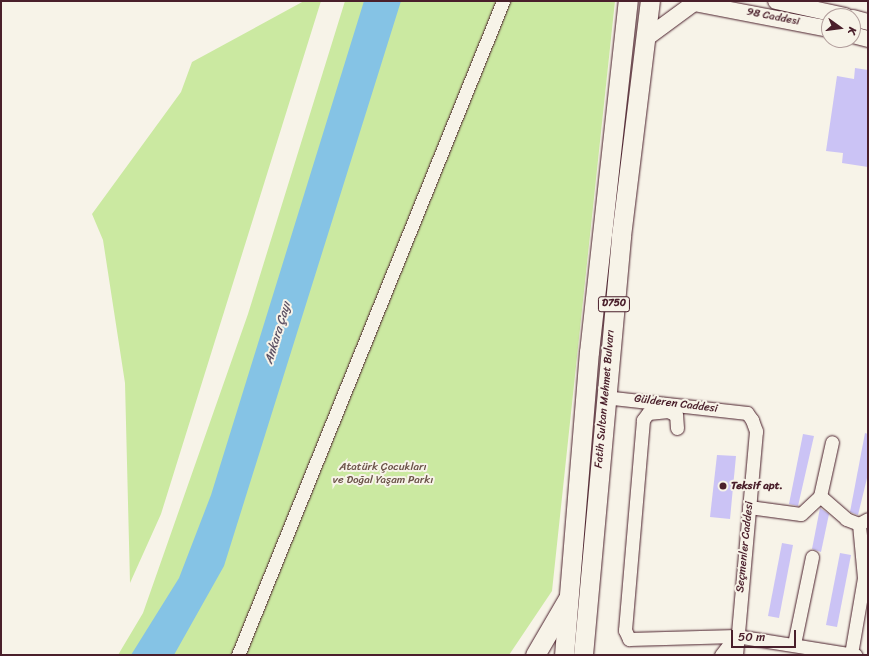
<!DOCTYPE html>
<meta charset="utf-8">
<style>
body{margin:0}
#map{position:relative;width:869px;height:656px;overflow:hidden;background:#f7f3e8;font-family:Sriracha,sans-serif}
div>[style]{position:absolute}
.green>*{inset:0;background:#cbe9a1}
.water>*{inset:0;background:#85c3e5}
.building>*{inset:0;background:#cbc3f5}
.roads{filter:drop-shadow(0 0 1px #4a1f2b) drop-shadow(0 0 1px #4a1f2b)}
.minor>*{height:13px;margin:-6.5px;padding:0 6.5px;transform-origin:6.5px;border-radius:6.5px;background:#f7f3e8}
.major>*{height:16px;margin:-8px;padding:0 8px;transform-origin:8px;border-radius:8px;background:#f7f3e8}
.highway>*{height:19px;margin:-9.5px;padding:0 9.5px;transform-origin:9.5px;border-radius:9.5px;background:#f7f3e8}
.dots>*{width:11px;height:11px;translate:-50% -50%;box-sizing:border-box;border:2px solid #f7f3e8;border-radius:50%}
span{translate:-50% -50%;white-space:nowrap;text-align:center;line-height:1.15;-webkit-text-stroke:4px #f7f3e8;paint-order:stroke}
.shield-label span{padding:1px 3px;background:#f7f3e8;border:1px solid;border-radius:3px;-webkit-text-stroke-width:0}
.shield-label{font-size:10px;color:#4a1f2b;font-weight:700}
.street-label{font-size:11px;color:#4a1f2b}
.park-label{font-size:11px;color:#6a5248}
.poi-label{font-size:11px;color:#4a1f2b;font-weight:700}
.left{translate:0 -50%;text-align:left}
.water-label{font-size:12px;color:#5c5063;font-style:italic}
.frame{position:absolute;inset:0;border:2px solid #4a1f2b;pointer-events:none}
.north{position:absolute;left:821px;top:8px;width:40px;height:40px;box-sizing:border-box;background:#f7f3e8;border:1px solid #b29e9c;border-radius:50%;rotate:104deg;font-size:11px;font-weight:700;line-height:16px;text-align:center;color:#4a1f2b}
.north::after{content:'';display:block;margin:auto;width:14px;height:18px;background:#4a1f2b;clip-path:polygon(50% 0,100% 100%,50% 72%,0 100%)}
.scale{position:absolute;left:731px;top:630px;width:65px;height:18px;box-sizing:border-box;border:2px solid #4a1f2b;border-top:0;padding-left:5px;font-size:12px;line-height:14px;white-space:nowrap;color:#4a1f2b;-webkit-text-stroke:3px #f7f3e8;paint-order:stroke}
</style>
<div id="map">
<div class="green">
<i style="clip-path:polygon(304px 1px,321px 1px,161px 514px,130px 583px,125px 383px,103px 240px,92px 214px,181px 92px,192px 62px)"></i>
<i style="clip-path:polygon(345px 1px,615px 1px,552px 591px,509px 655px,118px 655px,143px 613px,248px 314px)"></i>
</div>
<div class="water">
<i style="clip-path:polygon(364px 1px,401px 1px,224px 566px,174px 655px,131px 655px,179px 578px,211px 495px)"></i>
</div>
<div class="building">
<i style="clip-path:polygon(855px 68px,868px 70px,868px 167px,842px 163px,843px 153px,826px 151px,837px 76px,854px 79px)"></i>
<i style="clip-path:polygon(865px 433px,868px 434px,868px 474px,858px 515px,850px 512px)"></i>
<i style="clip-path:polygon(803px 434px,814px 436px,798px 506px,789px 504px)"></i>
<i style="clip-path:polygon(717px 455px,736px 456px,730px 519px,710px 517px)"></i>
<i style="clip-path:polygon(820px 508px,829px 514px,821px 552px,812px 549px)"></i>
<i style="clip-path:polygon(782px 543px,793px 545px,779px 618px,768px 616px)"></i>
<i style="clip-path:polygon(840px 553px,851px 555px,837px 627px,826px 625px)"></i>
</div>
<div class="roads">
<div class="minor">
<i style="left:604px;top:397px;width:144px;rotate:6.4deg"></i>
<i style="left:747px;top:413px;width:9px;rotate:54deg"></i>
<i style="left:752px;top:420px;width:12px;rotate:70deg"></i>
<i style="left:756px;top:431px;width:225px;rotate:95.1deg"></i>
<i style="left:677px;top:428px;width:13px;rotate:-94deg"></i>
<i style="left:676px;top:415px;width:9px;rotate:-153deg"></i>
<i style="left:668px;top:411px;width:20px;rotate:174deg"></i>
<i style="left:648px;top:413px;width:9px;rotate:126deg"></i>
<i style="left:643px;top:420px;width:211px;rotate:94.9deg"></i>
<i style="left:625px;top:630px;width:10px;rotate:66deg"></i>
<i style="left:629px;top:639px;width:107px;rotate:-1.6deg"></i>
<i style="left:736px;top:636px;width:121px;rotate:9.1deg"></i>
<i style="left:820px;top:496px;width:55px;rotate:-77.5deg"></i>
<i style="left:749px;top:507px;width:52px;rotate:7.7deg"></i>
<i style="left:801px;top:514px;width:26px;rotate:-43deg"></i>
<i style="left:820px;top:496px;width:35px;rotate:41deg"></i>
<i style="left:846px;top:519px;width:14px;rotate:21deg"></i>
<i style="left:859px;top:524px;width:10px;rotate:-29deg"></i>
<i style="left:794px;top:644px;width:89px;rotate:-78.3deg"></i>
<i style="left:851px;top:654px;width:77px;rotate:-80.3deg"></i>
<i style="left:864px;top:578px;width:54px;rotate:-95.3deg"></i>
<i style="left:238px;top:655px;width:706px;rotate:-67.94deg"></i>
<i style="left:721px;top:655px;width:24px;rotate:-52deg"></i>
</div>
<div class="major">
<i style="left:776px;top:1px;width:71px;rotate:12.3deg"></i>
<i style="left:853px;top:18px;width:16px;rotate:15deg"></i>
<i style="left:853px;top:35px;width:16px;rotate:15deg"></i>
<i style="left:645px;top:39px;width:61px;rotate:-36.3deg"></i>
<i style="left:694px;top:3px;width:137px;rotate:10.9deg"></i>
</div>
<div class="highway">
<i style="left:535px;top:655px;width:64px;rotate:-59.8deg"></i>
<i style="left:564px;top:655px;width:304px;rotate:-85.3deg"></i>
<i style="left:589px;top:352px;width:353px;rotate:-83.7deg"></i>
<i style="left:583px;top:655px;width:421px;rotate:-84.8deg"></i>
<i style="left:621px;top:236px;width:237px;rotate:-83deg"></i>
</div>
</div>
<div class="dots">
<i style="left:723px;top:486px;background:#4a1f2b"></i>
</div>
<div class="shield-label">
<span style="left:614px;top:304px">D750</span>
</div>
<div class="street-label">
<span style="left:773px;top:17px;rotate:11deg">98 Caddesi</span>
<span style="left:605px;top:399px;rotate:-85deg">Fatih Sultan Mehmet Bulvarı</span>
<span style="left:676px;top:404px;rotate:7deg">Gülderen Caddesi</span>
<span style="left:745px;top:547px;rotate:-84deg">Seçmenler Caddesi</span>
</div>
<div class="park-label">
<span style="left:383px;top:474px">Atatürk Çocukları<br>ve Doğal Yaşam Parkı</span>
</div>
<div class="poi-label">
<span class="left" style="left:731px;top:486px">Teksif apt.</span>
</div>
<div class="water-label">
<span style="left:278px;top:333px;rotate:-73deg">Ankara Çayı</span>
</div>
<div class="frame"></div>
<div class="north">K</div>
<div class="scale">50 m</div>
</div>
